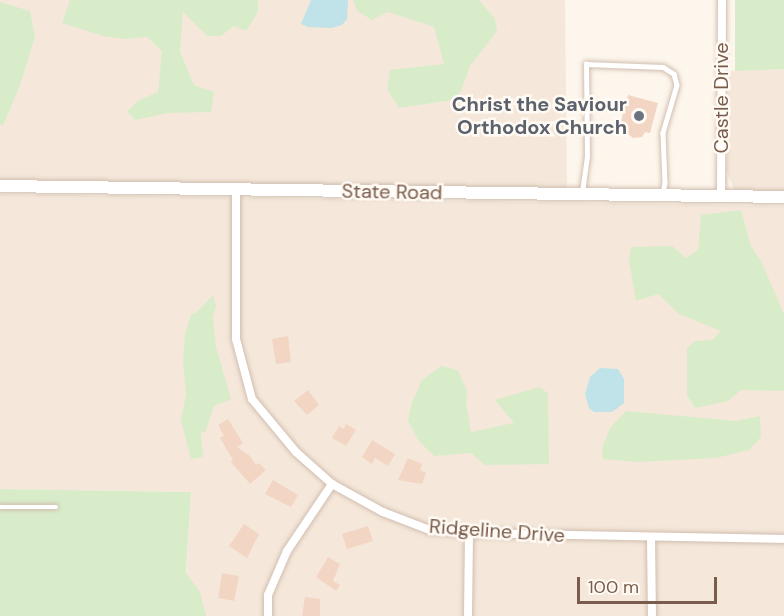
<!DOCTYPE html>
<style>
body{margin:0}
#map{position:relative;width:784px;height:616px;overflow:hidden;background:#fdf6ec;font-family:"DM Sans",sans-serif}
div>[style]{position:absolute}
.residential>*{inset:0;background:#f5e8da}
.green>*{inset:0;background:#d8ecc9}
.water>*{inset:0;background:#bfe3e8}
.building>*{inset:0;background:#f3d5c3}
.roads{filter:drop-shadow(0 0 2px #d1beb0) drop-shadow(0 0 2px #d1beb0)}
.service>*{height:4.5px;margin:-2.25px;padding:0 2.25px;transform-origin:2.25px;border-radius:2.25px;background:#fff}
.minor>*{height:8px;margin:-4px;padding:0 4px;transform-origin:4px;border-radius:4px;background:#fff}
.secondary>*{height:12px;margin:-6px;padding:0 6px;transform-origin:6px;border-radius:6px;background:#fff}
.dots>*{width:16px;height:16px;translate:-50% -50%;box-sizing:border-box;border:3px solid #fffaf3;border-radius:50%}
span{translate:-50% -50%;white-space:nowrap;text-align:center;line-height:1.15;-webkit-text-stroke:5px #fffaf3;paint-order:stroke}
.street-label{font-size:20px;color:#7a5c4d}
.worship-label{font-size:20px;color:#5b616d;font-weight:700}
.right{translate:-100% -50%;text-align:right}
.scale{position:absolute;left:577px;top:577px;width:140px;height:27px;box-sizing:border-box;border:3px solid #7a5c4d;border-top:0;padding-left:8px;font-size:18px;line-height:21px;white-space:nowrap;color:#7a5c4d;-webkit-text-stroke:4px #fffaf3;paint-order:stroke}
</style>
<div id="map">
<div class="residential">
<i style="clip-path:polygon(0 0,565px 0,567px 189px,0 180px)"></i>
<i style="clip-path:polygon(784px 69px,784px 193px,739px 192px,734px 189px,727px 172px,729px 71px)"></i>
<i style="clip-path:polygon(0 194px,784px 206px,784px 616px,184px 616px,191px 492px,0 489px)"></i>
</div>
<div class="green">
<i style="clip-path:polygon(70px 0,258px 0,258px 12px,246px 31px,234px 26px,221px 36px,207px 36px,183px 12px,180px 52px,194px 85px,214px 92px,211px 112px,169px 113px,135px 120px,127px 111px,139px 100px,158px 92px,162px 51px,147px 37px,124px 39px,103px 36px,62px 23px)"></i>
<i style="clip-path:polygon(353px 0,479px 0,495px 19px,497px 31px,470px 66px,458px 99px,399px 108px,387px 89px,390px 70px,444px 64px,434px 27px,388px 12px,372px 20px,357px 11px)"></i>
<i style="clip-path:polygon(735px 0,784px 0,784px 69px,735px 71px)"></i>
<i style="clip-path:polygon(0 2px,30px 11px,35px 37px,19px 88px,3px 125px,0 125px)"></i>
<i style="clip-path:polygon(741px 210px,751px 246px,762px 263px,784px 314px,784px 391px,741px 390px,728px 401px,695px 408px,687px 395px,687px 348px,695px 341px,712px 340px,721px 331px,679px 314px,658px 294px,636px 301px,629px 260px,631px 247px,672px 246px,686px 258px,698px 250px,701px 215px)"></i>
<i style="clip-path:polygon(213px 295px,216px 306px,213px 317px,216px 347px,231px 399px,214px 406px,205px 433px,201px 431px,203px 457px,191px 459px,181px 420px,186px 394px,183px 361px,185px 335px,191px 314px,197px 312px)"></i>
<i style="clip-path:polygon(441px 366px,458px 370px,467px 391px,466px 402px,471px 432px,514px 423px,495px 400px,539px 387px,548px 393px,549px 464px,485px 465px,471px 453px,434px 456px,418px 440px,408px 421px,412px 402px,422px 380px)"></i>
<i style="clip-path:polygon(626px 411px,736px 421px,760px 416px,761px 437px,749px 450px,716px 458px,637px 462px,603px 459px,602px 448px,610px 428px)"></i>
<i style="clip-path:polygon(0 489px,191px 492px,186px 573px,200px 592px,206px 616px,0 616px)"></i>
</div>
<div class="water">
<i style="clip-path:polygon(311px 0,348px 0,347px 19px,342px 25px,331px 28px,308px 27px,301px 24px)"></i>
<i style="clip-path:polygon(600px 368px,618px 369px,624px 379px,624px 403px,612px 412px,594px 412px,589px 408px,585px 394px,590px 377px)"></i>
</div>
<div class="building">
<i style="clip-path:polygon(628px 95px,658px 103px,650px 133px,645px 132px,642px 137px,633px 138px,625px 132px,626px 128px,620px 125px)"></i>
<i style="clip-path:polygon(288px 336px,291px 362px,276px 364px,272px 339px)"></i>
<i style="clip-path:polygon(308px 390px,319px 405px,307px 415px,294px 401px)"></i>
<i style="clip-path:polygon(228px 419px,243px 443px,237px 447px,250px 456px,256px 465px,259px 463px,266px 470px,250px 484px,231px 462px,233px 460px,220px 438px,224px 436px,218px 425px)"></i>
<i style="clip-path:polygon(346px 424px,356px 430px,346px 446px,332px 438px,339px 426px,344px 429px)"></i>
<i style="clip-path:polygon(372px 440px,395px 454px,388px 466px,375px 458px,372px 464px,362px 457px)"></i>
<i style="clip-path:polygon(408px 458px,422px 464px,420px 470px,426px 473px,422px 484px,398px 480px)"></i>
<i style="clip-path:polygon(273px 480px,298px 495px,291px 507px,265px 494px)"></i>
<i style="clip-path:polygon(244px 524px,259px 534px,247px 558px,229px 546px)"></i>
<i style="clip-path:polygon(368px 526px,373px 541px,347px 549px,342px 534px)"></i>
<i style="clip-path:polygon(328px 557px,340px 564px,333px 581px,340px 585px,336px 591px,316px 577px)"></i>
<i style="clip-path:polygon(222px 573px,239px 576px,234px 601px,218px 598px)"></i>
<i style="clip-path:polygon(305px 597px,320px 599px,320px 616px,302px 616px)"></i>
</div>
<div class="roads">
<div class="service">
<i style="left:582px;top:192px;width:35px;rotate:-82deg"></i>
<i style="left:587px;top:157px;width:93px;rotate:-90.6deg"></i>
<i style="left:586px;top:64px;width:77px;rotate:2.2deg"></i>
<i style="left:663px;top:67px;width:13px;rotate:32deg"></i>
<i style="left:674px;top:74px;width:11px;rotate:75deg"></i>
<i style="left:677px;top:85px;width:50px;rotate:106.3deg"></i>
<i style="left:663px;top:133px;width:50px;rotate:87.7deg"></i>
<i style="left:665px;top:183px;width:10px;rotate:101deg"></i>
<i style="left:0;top:507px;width:56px"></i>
</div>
<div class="minor">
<i style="left:236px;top:189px;width:150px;rotate:90deg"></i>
<i style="left:236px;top:339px;width:62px;rotate:75.1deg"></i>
<i style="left:252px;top:399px;width:69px;rotate:50.3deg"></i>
<i style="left:296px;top:452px;width:48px;rotate:41.6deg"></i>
<i style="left:332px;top:484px;width:58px;rotate:28.8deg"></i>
<i style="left:383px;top:512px;width:50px;rotate:21deg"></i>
<i style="left:430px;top:530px;width:39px;rotate:4deg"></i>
<i style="left:469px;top:533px;width:315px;rotate:1.1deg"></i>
<i style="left:721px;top:196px;width:196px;rotate:-89.7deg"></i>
<i style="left:651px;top:537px;width:79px;rotate:89.3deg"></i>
<i style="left:268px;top:616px;width:21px;rotate:-90deg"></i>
<i style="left:268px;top:595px;width:48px;rotate:-66.6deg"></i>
<i style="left:287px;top:551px;width:81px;rotate:-56.1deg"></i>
<i style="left:468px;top:616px;width:83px;rotate:-89.3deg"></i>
</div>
<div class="secondary">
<i style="left:0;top:186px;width:784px;rotate:0.8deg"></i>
</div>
</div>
<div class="dots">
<i style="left:639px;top:116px;background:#6b7280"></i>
</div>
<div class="street-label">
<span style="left:721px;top:98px;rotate:-90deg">Castle Drive</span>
<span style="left:392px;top:192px;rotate:1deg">State Road</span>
<span style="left:497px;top:531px;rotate:4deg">Ridgeline Drive</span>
</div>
<div class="worship-label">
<span class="right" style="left:627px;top:116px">Christ the Saviour<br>Orthodox Church</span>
</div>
<div class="scale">100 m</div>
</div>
